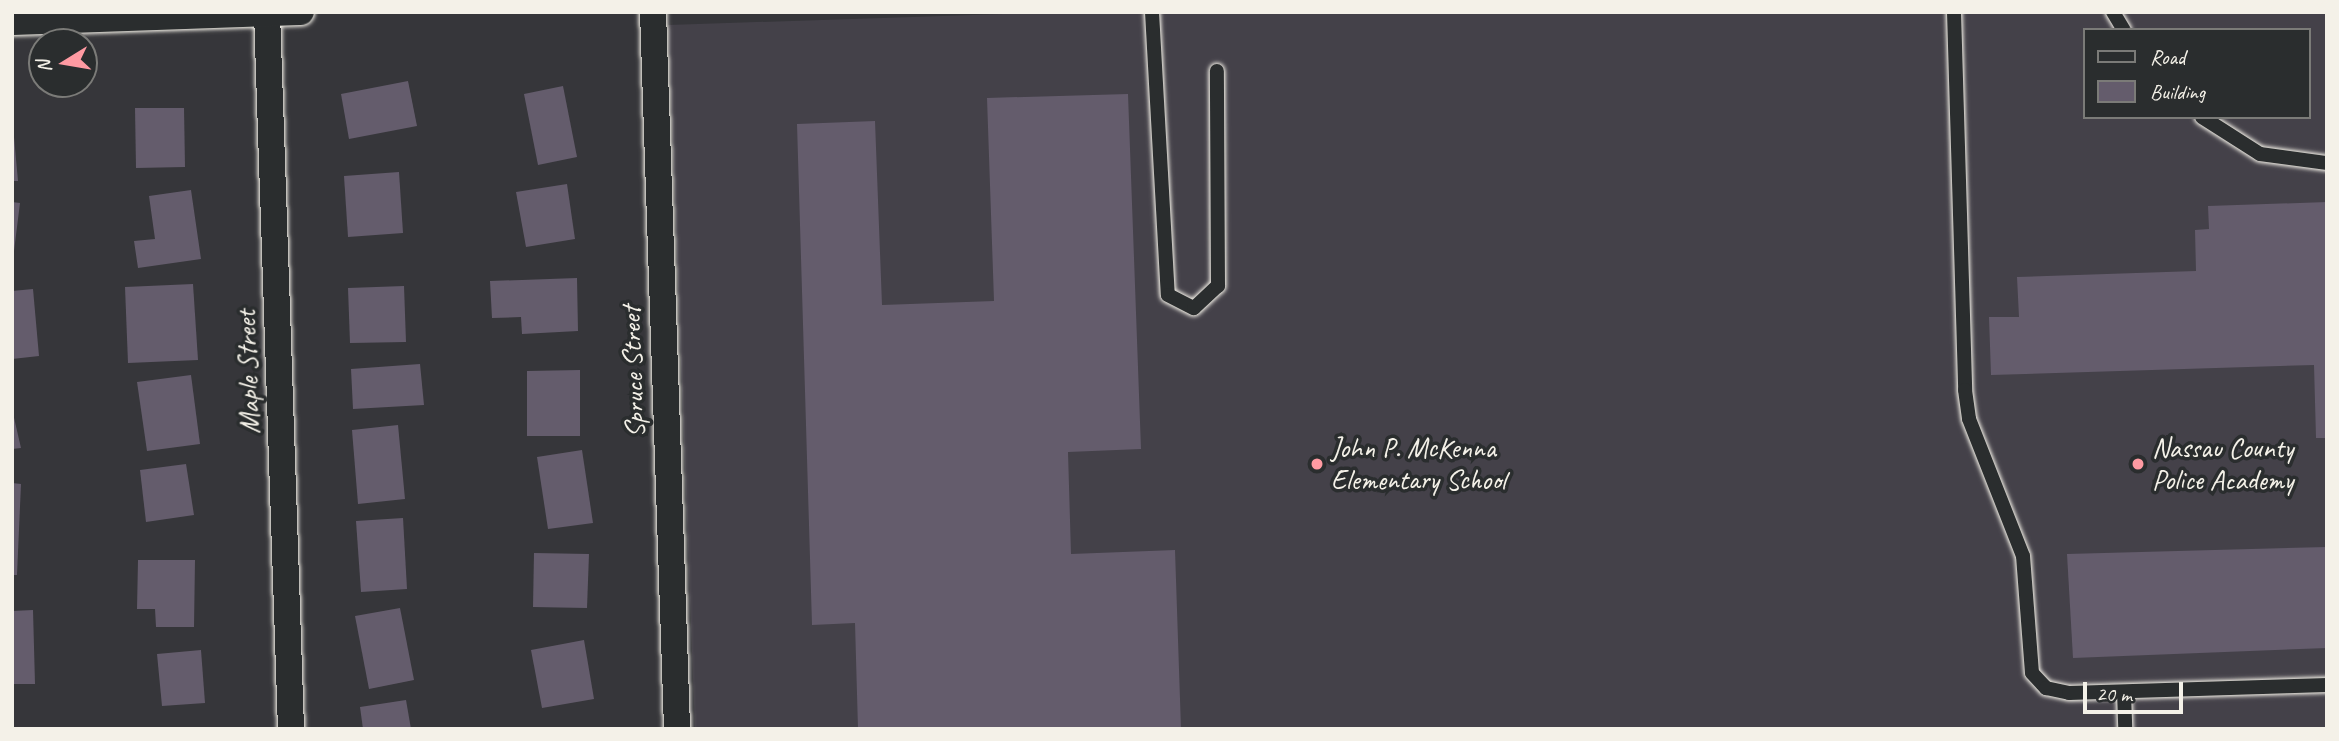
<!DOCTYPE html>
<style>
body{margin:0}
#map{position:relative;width:2339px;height:741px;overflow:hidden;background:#36363a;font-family:Caveat,sans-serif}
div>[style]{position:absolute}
.built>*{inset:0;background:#444149}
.building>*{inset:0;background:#645c6c}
.roads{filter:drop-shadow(0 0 2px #f4f1e8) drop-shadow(0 0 2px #f4f1e8)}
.lane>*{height:14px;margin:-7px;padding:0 7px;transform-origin:7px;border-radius:7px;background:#2a2d2e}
.street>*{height:26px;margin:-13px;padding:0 13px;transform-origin:13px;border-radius:13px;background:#2a2d2e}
.dots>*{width:19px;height:19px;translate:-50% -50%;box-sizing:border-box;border:4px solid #2a2d2e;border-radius:50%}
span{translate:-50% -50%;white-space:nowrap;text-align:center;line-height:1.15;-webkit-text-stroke:7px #2a2d2e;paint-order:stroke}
.street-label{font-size:28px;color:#f4f1e8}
.poi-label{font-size:28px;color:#f4f1e8}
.left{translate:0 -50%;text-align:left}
.frame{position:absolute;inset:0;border:14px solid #f4f1e8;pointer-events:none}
.legend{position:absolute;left:2083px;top:28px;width:228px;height:91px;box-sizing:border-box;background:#2a2d2e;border:2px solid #7b7b78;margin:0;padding:9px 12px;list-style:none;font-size:21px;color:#f4f1e8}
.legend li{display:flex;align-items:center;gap:14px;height:35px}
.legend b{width:35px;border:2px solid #7b7b78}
.north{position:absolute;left:28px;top:28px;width:70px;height:70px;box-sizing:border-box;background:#2a2d2e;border:2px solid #7b7b78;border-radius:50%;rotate:259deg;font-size:19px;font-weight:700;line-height:28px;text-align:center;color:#f4f1e8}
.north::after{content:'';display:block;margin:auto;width:24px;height:32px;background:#ff9aa2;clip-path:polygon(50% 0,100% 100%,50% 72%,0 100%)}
.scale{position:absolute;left:2083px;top:682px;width:100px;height:32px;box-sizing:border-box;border:4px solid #f4f1e8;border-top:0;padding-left:9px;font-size:21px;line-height:24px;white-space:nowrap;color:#f4f1e8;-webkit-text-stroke:5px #2a2d2e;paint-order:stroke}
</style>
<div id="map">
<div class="built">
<i style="clip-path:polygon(evenodd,1063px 12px,2327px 12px,2327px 729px,695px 729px,668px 25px,1063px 12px,2085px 30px,2309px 30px,2309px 117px,2085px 117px,2085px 30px)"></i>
</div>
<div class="building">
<i style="clip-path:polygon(408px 81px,417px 126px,349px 139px,341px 94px)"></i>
<i style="clip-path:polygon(563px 86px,577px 157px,538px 165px,524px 94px)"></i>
<i style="clip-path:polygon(1128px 94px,1141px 449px,1068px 452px,1071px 554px,1175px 550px,1181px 729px,858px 729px,855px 623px,812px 625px,797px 124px,875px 121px,882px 305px,994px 301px,987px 98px)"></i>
<i style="clip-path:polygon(135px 108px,184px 108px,185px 167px,136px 168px)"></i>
<i style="clip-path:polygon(12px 115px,18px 181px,12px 181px)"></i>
<i style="clip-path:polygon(399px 172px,403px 233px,348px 237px,344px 176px)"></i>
<i style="clip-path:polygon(567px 184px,575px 239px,526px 247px,516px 192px)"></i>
<i style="clip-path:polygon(191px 190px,201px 259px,138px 268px,134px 241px,155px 239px,149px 196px)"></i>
<i style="clip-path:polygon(12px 202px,20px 203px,14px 251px,12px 251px)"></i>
<i style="clip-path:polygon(2327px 202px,2327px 438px,2316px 438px,2314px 365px,1991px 375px,1989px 317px,2019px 317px,2017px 277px,2196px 271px,2195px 230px,2209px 229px,2208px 206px)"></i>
<i style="clip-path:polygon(577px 278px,578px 331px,522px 334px,521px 317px,492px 318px,490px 281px)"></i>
<i style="clip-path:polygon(193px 284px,198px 360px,128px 363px,125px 287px)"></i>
<i style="clip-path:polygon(404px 286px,406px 342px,350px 343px,348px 288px)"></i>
<i style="clip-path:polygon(33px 289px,39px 356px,12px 359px,12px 291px)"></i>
<i style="clip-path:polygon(420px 364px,424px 405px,353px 409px,351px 369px)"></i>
<i style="clip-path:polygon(580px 370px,580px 436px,527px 436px,527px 371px)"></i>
<i style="clip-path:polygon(191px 375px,200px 444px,147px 451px,137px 382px)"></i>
<i style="clip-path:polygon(12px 409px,21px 448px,12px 449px)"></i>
<i style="clip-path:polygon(398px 425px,405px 499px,358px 504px,352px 430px)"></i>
<i style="clip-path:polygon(582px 450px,593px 523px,548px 529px,537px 457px)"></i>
<i style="clip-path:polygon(186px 464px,194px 515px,146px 522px,140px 470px)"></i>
<i style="clip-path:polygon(12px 483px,21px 484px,17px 575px,12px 575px)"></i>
<i style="clip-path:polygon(403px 518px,407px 589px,361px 592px,356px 521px)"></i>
<i style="clip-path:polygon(2327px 547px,2327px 648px,2073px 658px,2067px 554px)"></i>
<i style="clip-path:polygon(534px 553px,589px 554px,587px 608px,533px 607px)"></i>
<i style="clip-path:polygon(138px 560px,195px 560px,194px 627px,156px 627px,155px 609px,137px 609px)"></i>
<i style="clip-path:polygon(400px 608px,414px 680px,369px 689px,355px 616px)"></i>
<i style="clip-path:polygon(33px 610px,35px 684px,12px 684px,12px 611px)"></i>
<i style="clip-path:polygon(584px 640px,594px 699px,542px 708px,531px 650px)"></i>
<i style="clip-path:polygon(201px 650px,205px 703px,162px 706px,157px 654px)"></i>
<i style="clip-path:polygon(406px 700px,411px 729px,363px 729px,360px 707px)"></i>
</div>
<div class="roads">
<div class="lane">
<i style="left:1152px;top:12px;width:283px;rotate:86.8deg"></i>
<i style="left:1168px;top:295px;width:29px;rotate:27deg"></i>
<i style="left:1194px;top:308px;width:33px;rotate:-43deg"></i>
<i style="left:1218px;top:286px;width:215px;rotate:-90.3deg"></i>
<i style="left:1954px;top:12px;width:378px;rotate:88.3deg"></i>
<i style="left:1965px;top:390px;width:29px;rotate:82deg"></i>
<i style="left:1969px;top:419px;width:147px;rotate:68.5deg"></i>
<i style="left:2023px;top:556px;width:117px;rotate:85.6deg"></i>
<i style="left:2032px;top:673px;width:21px;rotate:47deg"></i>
<i style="left:2046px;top:688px;width:24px;rotate:12deg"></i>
<i style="left:2069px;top:693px;width:258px;rotate:-1.8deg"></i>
<i style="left:2113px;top:12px;width:21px;rotate:59deg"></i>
<i style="left:2202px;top:117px;width:69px;rotate:32.5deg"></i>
<i style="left:2260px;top:154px;width:68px;rotate:7.7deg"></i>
<i style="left:2124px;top:692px;width:37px;rotate:88deg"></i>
</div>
<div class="street">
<i style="left:653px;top:12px;width:717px;rotate:88.08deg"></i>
<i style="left:267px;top:13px;width:716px;rotate:88.08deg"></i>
<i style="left:12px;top:22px;width:289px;rotate:-2deg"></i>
</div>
</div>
<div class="dots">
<i style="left:1317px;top:464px;background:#ff9aa2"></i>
<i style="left:2138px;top:464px;background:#ff9aa2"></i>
</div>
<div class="street-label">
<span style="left:248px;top:372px;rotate:-92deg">Maple Street</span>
<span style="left:633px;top:372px;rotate:-92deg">Spruce Street</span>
</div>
<div class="poi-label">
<span class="left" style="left:1331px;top:464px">John P. McKenna<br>Elementary School</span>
<span class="left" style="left:2152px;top:464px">Nassau County<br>Police Academy</span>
</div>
<div class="frame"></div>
<ul class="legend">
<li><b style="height:9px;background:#2a2d2e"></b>Road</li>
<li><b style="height:19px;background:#645c6c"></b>Building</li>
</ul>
<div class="north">N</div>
<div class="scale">20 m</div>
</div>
